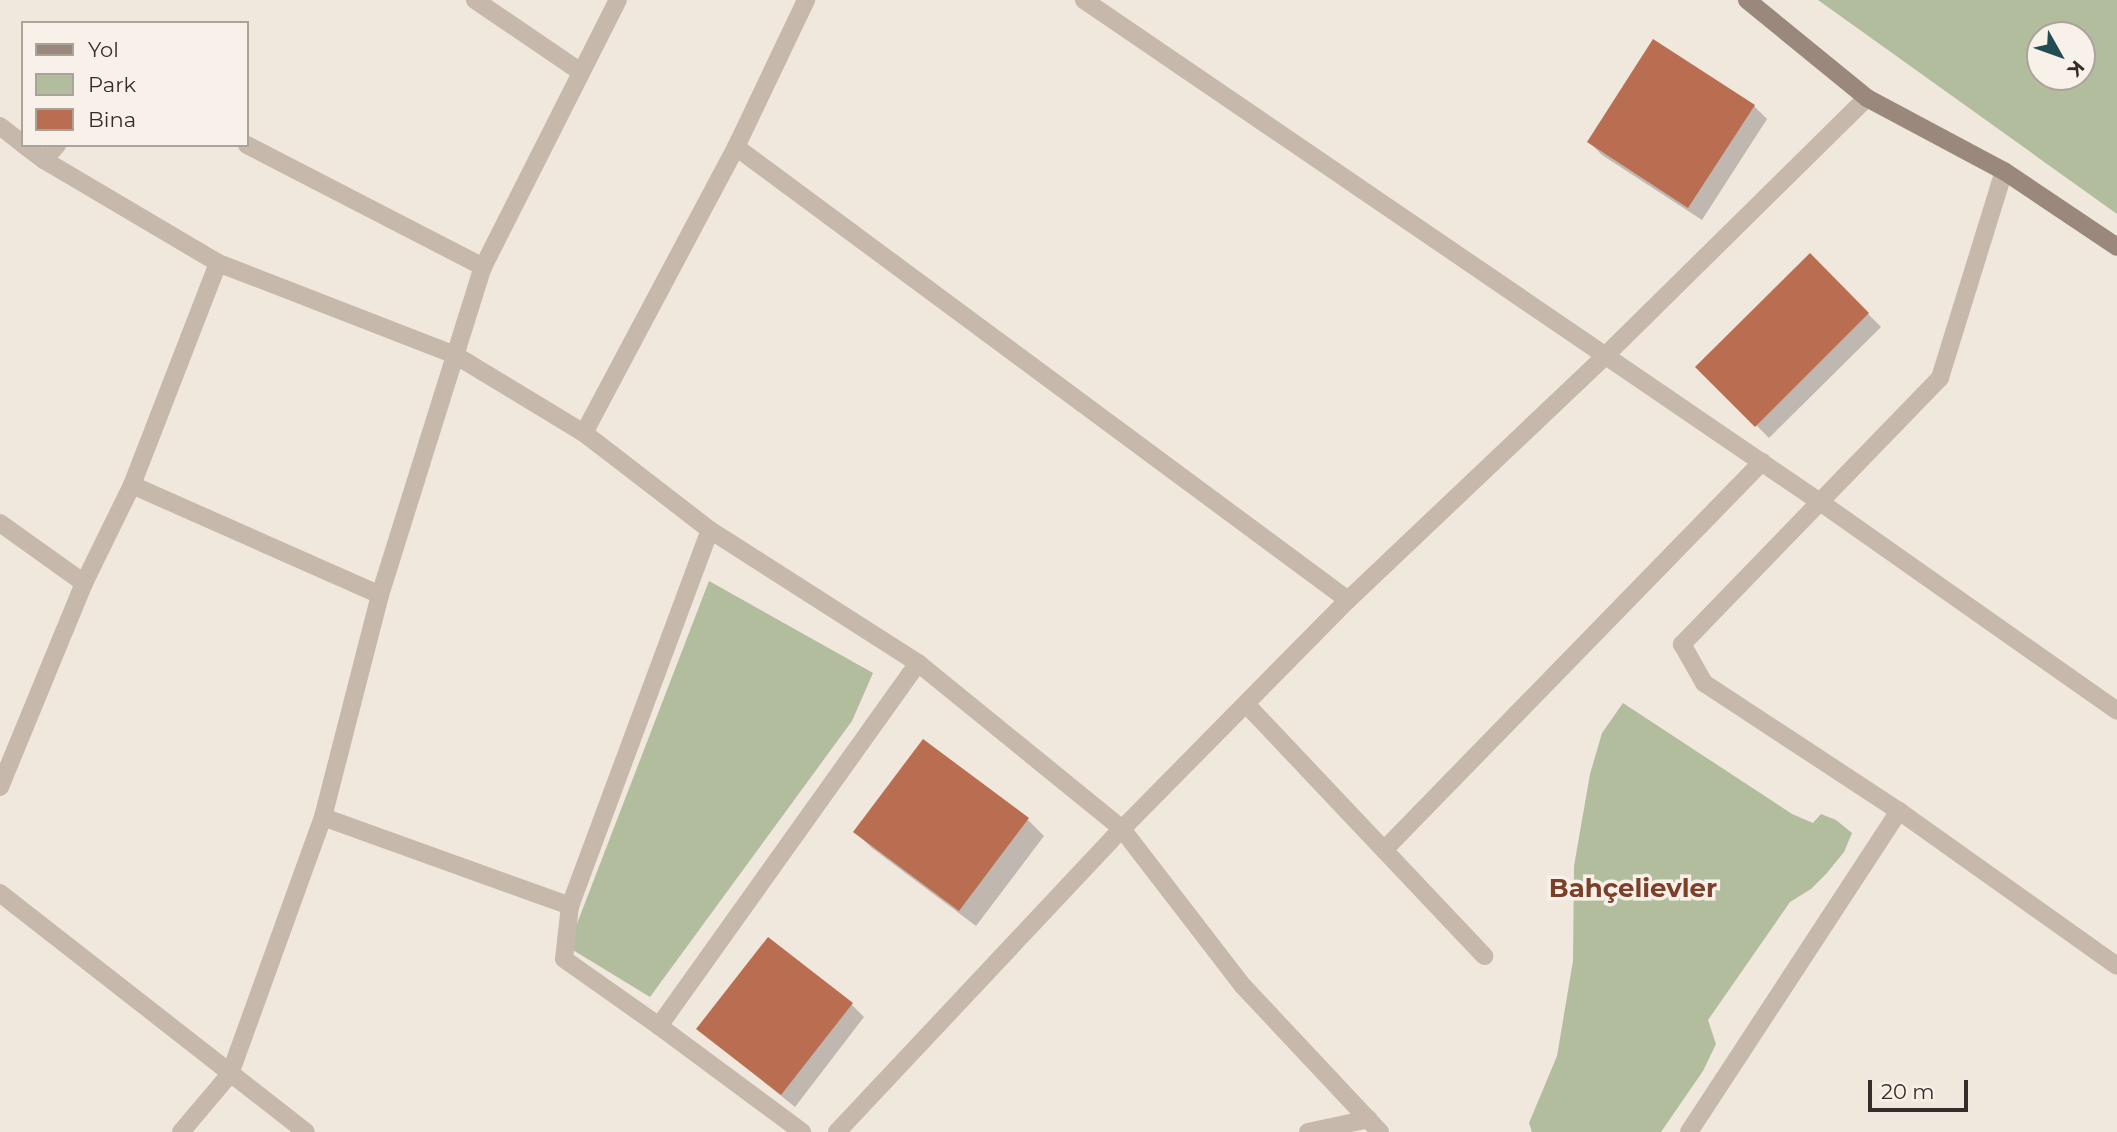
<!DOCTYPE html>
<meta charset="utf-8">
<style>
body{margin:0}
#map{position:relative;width:2117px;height:1132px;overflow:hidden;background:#f0e7dd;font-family:Montserrat,sans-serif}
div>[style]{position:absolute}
.green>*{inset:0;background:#b2bd9e}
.shadow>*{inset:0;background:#0003}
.building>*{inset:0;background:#ba6e51}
.street>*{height:18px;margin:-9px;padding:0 9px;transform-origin:9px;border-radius:9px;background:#c6b8aa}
.secondary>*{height:18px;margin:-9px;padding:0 9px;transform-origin:9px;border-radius:9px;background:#9a887c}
span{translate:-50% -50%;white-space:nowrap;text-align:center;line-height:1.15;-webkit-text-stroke:7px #f8f1e9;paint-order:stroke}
.district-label{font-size:26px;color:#7c402a;font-weight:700}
.legend{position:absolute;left:21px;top:21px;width:228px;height:126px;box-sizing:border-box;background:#f8f1e9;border:2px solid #aaa39c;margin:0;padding:9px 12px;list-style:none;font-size:21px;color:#352d29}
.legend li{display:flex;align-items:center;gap:14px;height:35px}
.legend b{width:35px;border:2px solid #aaa39c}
.north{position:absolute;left:2026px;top:21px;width:70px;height:70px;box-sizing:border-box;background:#f8f1e9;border:2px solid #aaa39c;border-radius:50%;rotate:130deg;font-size:19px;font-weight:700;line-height:28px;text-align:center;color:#352d29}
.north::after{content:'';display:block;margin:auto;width:24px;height:32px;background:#224d52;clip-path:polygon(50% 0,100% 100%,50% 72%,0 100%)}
.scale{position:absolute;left:1868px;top:1080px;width:100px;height:32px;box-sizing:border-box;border:4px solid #352d29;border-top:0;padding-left:9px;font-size:21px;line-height:24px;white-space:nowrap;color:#352d29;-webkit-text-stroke:5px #f8f1e9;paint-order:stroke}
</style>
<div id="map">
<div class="green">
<i style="clip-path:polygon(evenodd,1818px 0,2117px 0,2117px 214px,1818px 0,2040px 35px,2082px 35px,2082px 77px,2040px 77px,2040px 35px)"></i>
<i style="clip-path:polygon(709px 581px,873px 673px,852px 721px,650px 997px,568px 947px)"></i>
<i style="clip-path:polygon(1623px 703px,1792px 814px,1813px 823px,1821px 814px,1836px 820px,1852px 833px,1844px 852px,1826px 874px,1811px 889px,1790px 902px,1708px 1020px,1716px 1044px,1703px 1071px,1661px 1132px,1532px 1132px,1529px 1123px,1557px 1056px,1573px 961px,1574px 866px,1590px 774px,1602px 733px)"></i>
</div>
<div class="shadow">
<i style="clip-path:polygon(1754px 106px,1767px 119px,1702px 220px,1602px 155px,1589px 142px)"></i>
<i style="clip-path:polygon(1810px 255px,1881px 327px,1769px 438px,1698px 367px)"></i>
<i style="clip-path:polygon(1028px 820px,1044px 836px,976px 926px,872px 848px,855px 832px)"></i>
<i style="clip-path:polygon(851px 1004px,864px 1017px,795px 1107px,698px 1029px)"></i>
</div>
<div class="building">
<i style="clip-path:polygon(1653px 39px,1755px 105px,1688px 208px,1587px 142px)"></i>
<i style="clip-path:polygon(1810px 253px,1869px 313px,1755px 427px,1695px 367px)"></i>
<i style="clip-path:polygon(923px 739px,1029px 818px,959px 911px,853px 832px)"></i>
<i style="clip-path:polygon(768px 937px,853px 1003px,781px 1095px,696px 1029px)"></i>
</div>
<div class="street">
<i style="left:475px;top:0;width:128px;rotate:34.2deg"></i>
<i style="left:1084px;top:0;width:891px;rotate:34.3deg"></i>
<i style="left:1820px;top:502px;width:363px;rotate:35.1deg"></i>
<i style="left:0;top:126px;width:29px;rotate:38deg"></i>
<i style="left:24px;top:145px;width:25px;rotate:37deg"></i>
<i style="left:44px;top:160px;width:202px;rotate:30.6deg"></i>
<i style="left:218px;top:263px;width:254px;rotate:21.2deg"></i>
<i style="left:455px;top:355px;width:151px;rotate:31.2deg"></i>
<i style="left:584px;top:433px;width:159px;rotate:37.6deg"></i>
<i style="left:710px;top:530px;width:247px;rotate:32.6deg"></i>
<i style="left:918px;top:663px;width:263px;rotate:39.1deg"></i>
<i style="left:1122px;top:829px;width:198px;rotate:52.4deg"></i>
<i style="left:1243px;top:986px;width:200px;rotate:46.8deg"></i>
<i style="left:247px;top:145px;width:266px;rotate:27.3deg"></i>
<i style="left:736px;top:147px;width:761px;rotate:36.51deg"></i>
<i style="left:44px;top:160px;width:20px;rotate:-49deg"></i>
<i style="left:2004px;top:171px;width:217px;rotate:107.2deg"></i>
<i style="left:1940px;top:378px;width:371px;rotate:134.1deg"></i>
<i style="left:1682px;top:644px;width:45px;rotate:60.6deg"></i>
<i style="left:1704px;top:683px;width:233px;rotate:33.3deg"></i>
<i style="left:1899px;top:811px;width:267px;rotate:35.4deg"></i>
<i style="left:584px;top:433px;width:324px;rotate:-62deg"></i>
<i style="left:736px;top:147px;width:163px;rotate:-64.5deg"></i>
<i style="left:132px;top:485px;width:271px;rotate:23.9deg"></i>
<i style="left:0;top:523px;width:103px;rotate:35.5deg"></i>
<i style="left:1246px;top:704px;width:347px;rotate:46.6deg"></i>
<i style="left:0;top:787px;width:221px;rotate:-67.6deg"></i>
<i style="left:84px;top:583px;width:109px;rotate:-63.9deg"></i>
<i style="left:132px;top:485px;width:238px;rotate:-68.8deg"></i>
<i style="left:323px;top:817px;width:263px;rotate:19.8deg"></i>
<i style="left:570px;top:906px;width:53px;rotate:96.5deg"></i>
<i style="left:564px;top:959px;width:116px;rotate:35.2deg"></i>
<i style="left:659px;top:1026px;width:178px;rotate:36.5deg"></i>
<i style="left:1384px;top:850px;width:542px;rotate:-45.75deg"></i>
<i style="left:0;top:893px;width:388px;rotate:38deg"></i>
<i style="left:570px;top:906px;width:401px;rotate:-69.6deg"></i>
<i style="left:659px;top:1026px;width:446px;rotate:-54.5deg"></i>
<i style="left:181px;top:1132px;width:76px;rotate:-49.8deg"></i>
<i style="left:230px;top:1074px;width:273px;rotate:-70.1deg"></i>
<i style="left:323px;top:817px;width:229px;rotate:-75.6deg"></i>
<i style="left:380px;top:595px;width:344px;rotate:-72.6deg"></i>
<i style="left:483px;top:267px;width:299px;rotate:-63.2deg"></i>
<i style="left:837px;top:1132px;width:416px;rotate:-46.8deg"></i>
<i style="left:1122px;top:829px;width:322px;rotate:-45.4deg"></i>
<i style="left:1348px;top:600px;width:356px;rotate:-43.5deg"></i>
<i style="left:1606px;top:355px;width:366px;rotate:-44.6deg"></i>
<i style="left:1308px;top:1132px;width:62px;rotate:-12deg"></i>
<i style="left:1689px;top:1132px;width:384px;rotate:-56.8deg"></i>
</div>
<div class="secondary">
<i style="left:1747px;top:0;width:155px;rotate:39.2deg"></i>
<i style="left:1867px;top:98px;width:155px;rotate:28.1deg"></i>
<i style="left:2004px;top:171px;width:136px;rotate:33.9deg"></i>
</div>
<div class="district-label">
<span style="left:1633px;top:889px">Bahçelievler</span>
</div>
<ul class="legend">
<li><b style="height:9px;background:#9a887c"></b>Yol</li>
<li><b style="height:19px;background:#b2bd9e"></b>Park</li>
<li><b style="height:19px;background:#ba6e51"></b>Bina</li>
</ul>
<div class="north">K</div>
<div class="scale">20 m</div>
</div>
